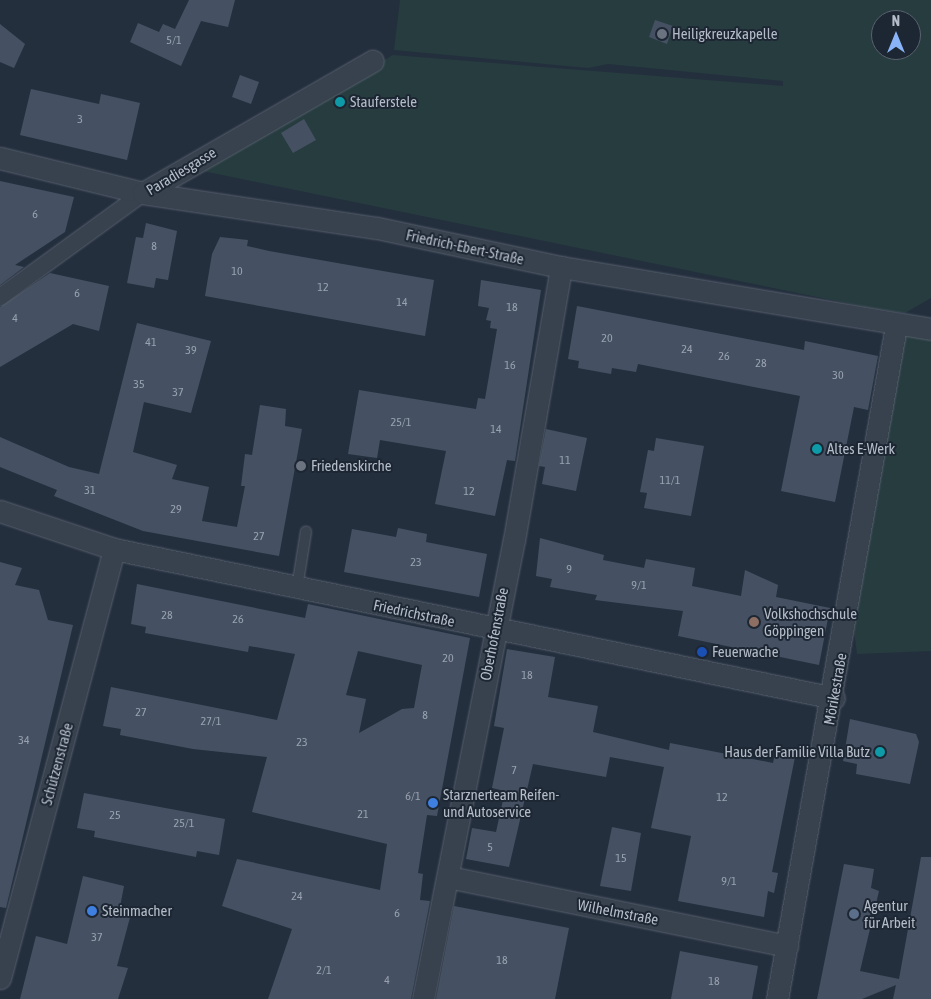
<!DOCTYPE html>
<meta charset="utf-8">
<style>
body{margin:0}
#map{position:relative;width:931px;height:999px;overflow:hidden;background:#242f3e;font-family:"Asap Condensed",sans-serif}
div>[style]{position:absolute}
.green>*{inset:0;background:#263c3f}
.building>*{inset:0;background:#455162}
.roads{filter:drop-shadow(0 0 1px #565f6c) drop-shadow(0 0 1px #565f6c)}
.service>*{height:10px;margin:-5px;padding:0 5px;transform-origin:5px;border-radius:5px;background:#38414e}
.pedestrian>*{height:16px;margin:-8px;padding:0 8px;transform-origin:8px;border-radius:8px;background:#38414e}
.minor>*{height:21px;margin:-10.5px;padding:0 10.5px;transform-origin:10.5px;border-radius:10.5px;background:#38414e}
.dots>*{width:14px;height:14px;translate:-50% -50%;box-sizing:border-box;border:2px solid #1d2633;border-radius:50%}
span{translate:-50% -50%;white-space:nowrap;text-align:center;line-height:1.15;-webkit-text-stroke:4px #1d2633;paint-order:stroke}
.number-label{font-size:12px;color:#98a1af}
.number-label span{-webkit-text-stroke-width:0}
.poi-label{font-size:15px;color:#b4bcc9}
.left{translate:0 -50%;text-align:left}
.right{translate:-100% -50%;text-align:right}
.street-label{font-size:15px;color:#b4bcc9}
.north{position:absolute;left:871px;top:10px;width:50px;height:50px;box-sizing:border-box;background:#1d2633;border:1px solid #59626f;border-radius:50%;rotate:0deg;font-size:14px;font-weight:700;line-height:20px;text-align:center;color:#b4bcc9}
.north::after{content:'';display:block;margin:auto;width:18px;height:22px;background:#8ab4f8;clip-path:polygon(50% 0,100% 100%,50% 72%,0 100%)}
</style>
<div id="map">
<div class="green">
<i style="clip-path:polygon(evenodd,400px 0,931px 0,931px 298px,905px 313px,866px 307px,193px 169px,393px 55px,783px 86px,783px 81px,608px 64px,588px 68px,394px 50px,400px 0,881px 20px,911px 20px,911px 50px,881px 50px,881px 20px)"></i>
<i style="clip-path:polygon(896px 326px,931px 329px,931px 651px,857px 654px,850px 599px)"></i>
</div>
<div class="building">
<i style="clip-path:polygon(189px 0,235px 0,228px 27px,201px 21px,181px 66px,130px 42px,138px 23px,159px 32px,163px 24px,175px 29px)"></i>
<i style="clip-path:polygon(655px 20px,673px 26px,667px 44px,649px 37px)"></i>
<i style="clip-path:polygon(0 24px,25px 44px,14px 68px,0 62px)"></i>
<i style="clip-path:polygon(240px 75px,259px 82px,251px 104px,232px 97px)"></i>
<i style="clip-path:polygon(31px 89px,99px 104px,101px 94px,140px 103px,127px 160px,20px 135px)"></i>
<i style="clip-path:polygon(304px 119px,316px 140px,293px 153px,281px 133px)"></i>
<i style="clip-path:polygon(0 181px,74px 197px,65px 232px,15px 265px,24px 267px,0 285px)"></i>
<i style="clip-path:polygon(146px 223px,177px 231px,168px 280px,156px 278px,154px 288px,127px 283px,136px 237px,143px 238px)"></i>
<i style="clip-path:polygon(220px 237px,248px 240px,247px 246px,269px 251px,434px 280px,425px 336px,205px 296px,212px 254px)"></i>
<i style="clip-path:polygon(50px 273px,109px 286px,99px 331px,73px 324px,0 367px,0 307px)"></i>
<i style="clip-path:polygon(481px 280px,541px 290px,515px 461px,507px 460px,495px 516px,435px 504px,446px 451px,380px 440px,377px 458px,348px 454px,359px 390px,476px 409px,478px 398px,485px 399px,497px 329px,490px 328px,491px 321px,486px 320px,489px 308px,478px 306px)"></i>
<i style="clip-path:polygon(577px 306px,804px 350px,805px 341px,878px 356px,868px 410px,854px 407px,835px 502px,781px 491px,800px 396px,638px 364px,636px 372px,612px 368px,611px 374px,578px 368px,579px 361px,568px 359px)"></i>
<i style="clip-path:polygon(137px 323px,211px 341px,191px 413px,144px 402px,133px 452px,177px 465px,172px 479px,209px 487px,202px 521px,237px 527px,245px 486px,241px 486px,245px 454px,252px 455px,260px 405px,286px 409px,285px 426px,302px 429px,279px 556px,143px 531px,54px 496px,57px 490px,0 467px,0 437px,69px 467px,99px 474px)"></i>
<i style="clip-path:polygon(546px 429px,587px 438px,576px 491px,542px 484px,545px 467px,539px 466px)"></i>
<i style="clip-path:polygon(656px 438px,704px 446px,691px 516px,644px 508px,647px 493px,640px 492px,648px 450px,654px 451px)"></i>
<i style="clip-path:polygon(398px 528px,427px 534px,426px 542px,487px 554px,479px 597px,344px 572px,352px 529px,396px 537px)"></i>
<i style="clip-path:polygon(540px 538px,604px 555px,603px 560px,644px 568px,646px 559px,695px 568px,692px 586px,741px 596px,745px 570px,778px 585px,776px 597px,830px 608px,819px 665px,678px 636px,683px 611px,595px 600px,597px 595px,550px 587px,552px 579px,536px 576px)"></i>
<i style="clip-path:polygon(0 562px,22px 568px,15px 585px,39px 590px,48px 620px,73px 625px,6px 908px,0 907px)"></i>
<i style="clip-path:polygon(evenodd,137px 584px,305px 618px,308px 604px,470px 638px,437px 816px,427px 815px,418px 873px,423px 874px,420px 900px,430px 901px,411px 999px,268px 999px,292px 929px,222px 906px,237px 859px,380px 890px,387px 844px,252px 812px,267px 757px,193px 749px,120px 735px,121px 729px,103px 726px,111px 687px,277px 720px,295px 654px,249px 646px,248px 652px,145px 633px,146px 627px,131px 624px,137px 584px,358px 651px,422px 665px,414px 708px,402px 709px,359px 733px,366px 699px,346px 695px,358px 651px)"></i>
<i style="clip-path:polygon(507px 649px,555px 657px,548px 697px,598px 706px,593px 732px,669px 750px,670px 743px,773px 763px,775px 753px,795px 757px,772px 872px,778px 873px,774px 893px,768px 891px,764px 917px,678px 901px,691px 836px,651px 828px,664px 767px,610px 757px,606px 777px,533px 764px,509px 867px,466px 859px,472px 828px,496px 832px,505px 791px,492px 788px,504px 728px,494px 726px)"></i>
<i style="clip-path:polygon(850px 719px,916px 734px,919px 742px,910px 784px,856px 774px,857px 764px,843px 761px)"></i>
<i style="clip-path:polygon(84px 793px,225px 819px,219px 855px,197px 851px,196px 857px,94px 837px,95px 831px,77px 828px)"></i>
<i style="clip-path:polygon(612px 827px,641px 833px,631px 891px,600px 886px)"></i>
<i style="clip-path:polygon(921px 857px,931px 857px,931px 999px,893px 999px,896px 985px,862px 999px,817px 999px,844px 864px,874px 869px,871px 888px,879px 891px,860px 971px,899px 979px)"></i>
<i style="clip-path:polygon(83px 876px,124px 886px,120px 907px,132px 910px,117px 966px,128px 968px,118px 999px,20px 999px,36px 936px,67px 944px)"></i>
<i style="clip-path:polygon(454px 906px,569px 928px,555px 999px,436px 999px)"></i>
<i style="clip-path:polygon(680px 951px,758px 966px,752px 999px,671px 999px)"></i>
</div>
<div class="roads">
<div class="service">
<i style="left:297px;top:588px;width:57px;rotate:-80.9deg"></i>
</div>
<div class="pedestrian">
<i style="left:0;top:297px;width:177px;rotate:-36deg"></i>
</div>
<div class="minor">
<i style="left:0;top:158px;width:147px;rotate:13.8deg"></i>
<i style="left:143px;top:193px;width:237px;rotate:8.5deg"></i>
<i style="left:377px;top:228px;width:188px;rotate:12deg"></i>
<i style="left:561px;top:267px;width:375px;rotate:9.5deg"></i>
<i style="left:143px;top:193px;width:265px;rotate:-29.9deg"></i>
<i style="left:0;top:511px;width:120px;rotate:18.4deg"></i>
<i style="left:114px;top:549px;width:735px;rotate:11.69deg"></i>
<i style="left:448px;top:877px;width:346px;rotate:11.5deg"></i>
<i style="left:0;top:978px;width:444px;rotate:-75.1deg"></i>
<i style="left:423px;top:999px;width:468px;rotate:-78.8deg"></i>
<i style="left:514px;top:540px;width:277px;rotate:-80.2deg"></i>
<i style="left:777px;top:999px;width:683px;rotate:-79.97deg"></i>
</div>
</div>
<div class="dots">
<i style="left:662px;top:34px;background:#6b7280"></i>
<i style="left:340px;top:102px;background:#0f9aa8"></i>
<i style="left:817px;top:449px;background:#0f9aa8"></i>
<i style="left:301px;top:466px;background:#6b7280"></i>
<i style="left:754px;top:622px;background:#8d6e63"></i>
<i style="left:702px;top:652px;background:#1a4fb4"></i>
<i style="left:880px;top:752px;background:#0f9aa8"></i>
<i style="left:433px;top:803px;background:#3f7fe0"></i>
<i style="left:92px;top:911px;background:#3f7fe0"></i>
<i style="left:854px;top:914px;background:#5c6f8a"></i>
</div>
<div class="number-label">
<span style="left:174px;top:41px">5/1</span>
<span style="left:80px;top:120px">3</span>
<span style="left:35px;top:215px">6</span>
<span style="left:154px;top:247px">8</span>
<span style="left:237px;top:272px">10</span>
<span style="left:323px;top:288px">12</span>
<span style="left:77px;top:294px">6</span>
<span style="left:402px;top:303px">14</span>
<span style="left:512px;top:308px">18</span>
<span style="left:15px;top:319px">4</span>
<span style="left:607px;top:339px">20</span>
<span style="left:151px;top:343px">41</span>
<span style="left:687px;top:350px">24</span>
<span style="left:191px;top:351px">39</span>
<span style="left:724px;top:357px">26</span>
<span style="left:761px;top:364px">28</span>
<span style="left:510px;top:366px">16</span>
<span style="left:838px;top:376px">30</span>
<span style="left:139px;top:385px">35</span>
<span style="left:178px;top:393px">37</span>
<span style="left:401px;top:423px">25/1</span>
<span style="left:496px;top:430px">14</span>
<span style="left:565px;top:461px">11</span>
<span style="left:670px;top:481px">11/1</span>
<span style="left:90px;top:491px">31</span>
<span style="left:469px;top:492px">12</span>
<span style="left:176px;top:510px">29</span>
<span style="left:259px;top:537px">27</span>
<span style="left:416px;top:563px">23</span>
<span style="left:569px;top:570px">9</span>
<span style="left:639px;top:586px">9/1</span>
<span style="left:167px;top:616px">28</span>
<span style="left:238px;top:620px">26</span>
<span style="left:448px;top:659px">20</span>
<span style="left:527px;top:676px">18</span>
<span style="left:141px;top:713px">27</span>
<span style="left:425px;top:716px">8</span>
<span style="left:211px;top:722px">27/1</span>
<span style="left:24px;top:741px">34</span>
<span style="left:302px;top:743px">23</span>
<span style="left:514px;top:771px">7</span>
<span style="left:413px;top:797px">6/1</span>
<span style="left:722px;top:798px">12</span>
<span style="left:363px;top:815px">21</span>
<span style="left:115px;top:816px">25</span>
<span style="left:184px;top:824px">25/1</span>
<span style="left:490px;top:848px">5</span>
<span style="left:621px;top:859px">15</span>
<span style="left:729px;top:882px">9/1</span>
<span style="left:297px;top:897px">24</span>
<span style="left:397px;top:914px">6</span>
<span style="left:97px;top:938px">37</span>
<span style="left:502px;top:961px">18</span>
<span style="left:324px;top:971px">2/1</span>
<span style="left:387px;top:981px">4</span>
<span style="left:714px;top:982px">18</span>
</div>
<div class="poi-label">
<span class="left" style="left:672px;top:34px">Heiligkreuzkapelle</span>
<span class="left" style="left:350px;top:102px">Stauferstele</span>
<span class="left" style="left:827px;top:449px">Altes E-Werk</span>
<span class="left" style="left:311px;top:466px">Friedenskirche</span>
<span class="left" style="left:764px;top:622px">Volkshochschule<br>Göppingen</span>
<span class="left" style="left:712px;top:652px">Feuerwache</span>
<span class="right" style="left:870px;top:752px">Haus der Familie Villa Butz</span>
<span class="left" style="left:443px;top:803px">Starznerteam Reifen-<br>und Autoservice</span>
<span class="left" style="left:864px;top:914px">Agentur<br>für Arbeit</span>
<span class="left" style="left:102px;top:911px">Steinmacher</span>
</div>
<div class="street-label">
<span style="left:181px;top:171px;rotate:-31deg">Paradiesgasse</span>
<span style="left:465px;top:247px;rotate:12deg">Friedrich-Ebert-Straße</span>
<span style="left:414px;top:613px;rotate:12deg">Friedrichstraße</span>
<span style="left:494px;top:634px;rotate:-79deg">Oberhofenstraße</span>
<span style="left:835px;top:689px;rotate:-80deg">Mörikestraße</span>
<span style="left:57px;top:764px;rotate:-75deg">Schützenstraße</span>
<span style="left:618px;top:912px;rotate:11deg">Wilhelmstraße</span>
</div>
<div class="north">N</div>
</div>
